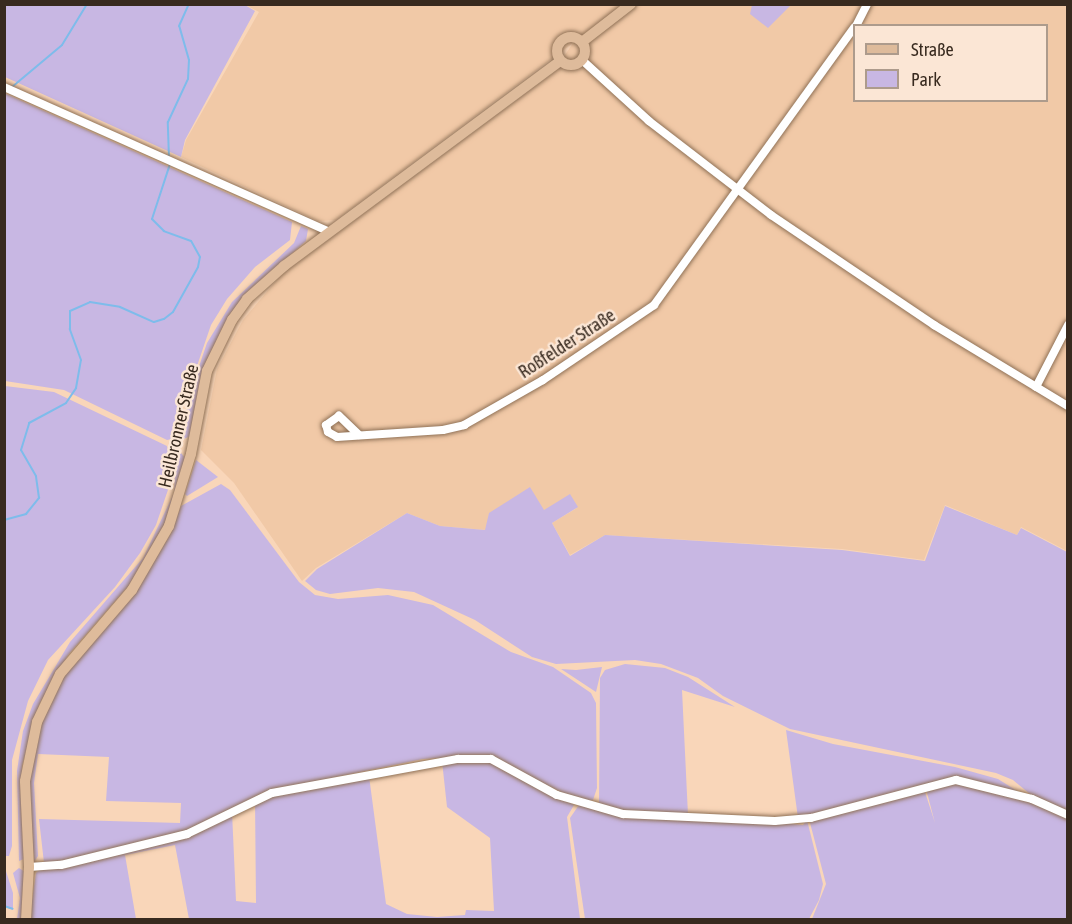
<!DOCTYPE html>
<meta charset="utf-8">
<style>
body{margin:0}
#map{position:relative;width:1072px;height:924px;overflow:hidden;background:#f9d6b9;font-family:"Asap Condensed",sans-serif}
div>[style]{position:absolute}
.built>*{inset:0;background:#f1c9a7}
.green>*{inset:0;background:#c8b7e3}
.stream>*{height:2px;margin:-1px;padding:0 1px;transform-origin:1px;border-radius:1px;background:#7ebceb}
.roads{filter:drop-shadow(0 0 2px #8f7156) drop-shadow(0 0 2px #8f7156)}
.minor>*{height:8px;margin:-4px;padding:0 4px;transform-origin:4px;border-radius:4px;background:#fff}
.major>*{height:10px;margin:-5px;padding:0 5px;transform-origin:5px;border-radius:5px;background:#debb9b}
.major>.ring{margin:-5px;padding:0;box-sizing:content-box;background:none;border:10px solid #debb9b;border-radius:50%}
span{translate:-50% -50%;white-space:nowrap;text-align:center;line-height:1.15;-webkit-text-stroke:5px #fbe6d5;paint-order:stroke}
.street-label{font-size:18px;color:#382a1f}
.frame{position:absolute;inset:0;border:6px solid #382a1f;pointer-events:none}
.legend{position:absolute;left:853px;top:24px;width:195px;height:78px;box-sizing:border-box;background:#fbe6d5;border:2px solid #ad9b8c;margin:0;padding:8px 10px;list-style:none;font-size:18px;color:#382a1f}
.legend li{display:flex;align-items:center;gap:12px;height:30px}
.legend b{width:30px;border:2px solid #ad9b8c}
</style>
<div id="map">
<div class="built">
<i style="clip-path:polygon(evenodd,246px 5px,1067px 5px,1067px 551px,1021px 527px,1017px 535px,945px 505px,924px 560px,842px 549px,605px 535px,570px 555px,552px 523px,577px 508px,486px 530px,440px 526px,407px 513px,316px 568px,302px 581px,234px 483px,201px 450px,217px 369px,243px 320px,282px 274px,553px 73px,573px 43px,336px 220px,318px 221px,181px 157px,186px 140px,259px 12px,246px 5px,854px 26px,1046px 26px,1046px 100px,854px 100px,854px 26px)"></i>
</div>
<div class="green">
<i style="clip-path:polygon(245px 5px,255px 11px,185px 140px,181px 157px,5px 77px,5px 5px)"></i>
<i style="clip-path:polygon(752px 5px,791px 5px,768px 28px,750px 14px)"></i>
<i style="clip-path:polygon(4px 93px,292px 222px,290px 240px,255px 267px,227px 299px,211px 325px,172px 439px,167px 440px,64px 390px,5px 381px)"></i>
<i style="clip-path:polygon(301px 226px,308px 229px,306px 241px,241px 299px,222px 329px,202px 373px,190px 436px,184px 439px,181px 435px,191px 390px,207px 343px,232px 302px,294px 243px)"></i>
<i style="clip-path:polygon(5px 386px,54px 392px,167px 446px,172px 478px,156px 525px,140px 553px,115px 587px,48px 660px,28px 701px,12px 760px,12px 846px,9px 856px,5px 856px)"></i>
<i style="clip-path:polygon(181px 453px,187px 460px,165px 524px,130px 584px,68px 655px,39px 705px,22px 766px,24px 859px,19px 861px,17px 771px,23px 731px,33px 704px,70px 642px,143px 558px,174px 493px,176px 456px)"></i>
<i style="clip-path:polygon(196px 460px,218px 477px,187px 496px,185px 494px)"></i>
<i style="clip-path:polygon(221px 484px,230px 490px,299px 582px,315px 595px,338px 599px,388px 595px,433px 605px,511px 652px,553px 667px,591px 693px,596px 703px,597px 788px,593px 800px,580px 801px,522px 773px,471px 756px,423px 759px,264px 792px,185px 834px,51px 864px,44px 863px,39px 819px,180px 823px,181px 803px,106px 801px,109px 757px,38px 754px,34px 783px,38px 856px,34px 862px,29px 786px,39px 727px,65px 673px,138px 588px,171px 533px,181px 506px)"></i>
<i style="clip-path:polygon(530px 487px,544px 510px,570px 494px,578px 507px,552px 523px,570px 556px,605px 535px,842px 550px,925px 561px,945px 506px,1017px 535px,1021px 528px,1067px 552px,1067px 813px,1036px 799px,1013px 780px,996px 773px,790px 729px,723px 696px,698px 678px,661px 664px,635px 660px,556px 664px,532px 657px,475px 620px,414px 592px,378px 588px,330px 594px,316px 590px,305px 581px,317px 569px,407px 513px,440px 526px,485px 530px,489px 513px)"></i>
<i style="clip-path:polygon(625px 664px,665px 668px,688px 677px,735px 707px,682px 690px,688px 815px,627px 813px,599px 806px,600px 678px,605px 670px)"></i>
<i style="clip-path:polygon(602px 667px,596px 692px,561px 669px,576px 670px)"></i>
<i style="clip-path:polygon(786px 730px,833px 744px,955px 767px,998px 779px,1022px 794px,953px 778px,798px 818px)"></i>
<i style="clip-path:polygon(442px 761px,497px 763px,574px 805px,567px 817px,580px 919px,189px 919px,175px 845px,125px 855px,136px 919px,29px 920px,36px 873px,39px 870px,190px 837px,232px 812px,236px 901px,256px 903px,255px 800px,369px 776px,386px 904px,407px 914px,437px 917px,465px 915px,466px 910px,494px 911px,490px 838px,447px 807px)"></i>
<i style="clip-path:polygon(955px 783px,1001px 791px,1067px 817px,1067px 919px,812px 919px,826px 884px,809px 819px,925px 792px,935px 823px,926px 789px)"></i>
<i style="clip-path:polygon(579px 805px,803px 825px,807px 820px,823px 884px,819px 900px,809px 919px,585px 919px,570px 818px)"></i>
<i style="clip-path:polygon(4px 865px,13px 893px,13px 910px,5px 907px)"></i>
<i style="clip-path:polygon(19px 868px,25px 872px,22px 919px,17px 919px,20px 898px,13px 873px)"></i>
</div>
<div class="stream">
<i style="left:12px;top:87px;width:65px;rotate:-40deg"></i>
<i style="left:62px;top:45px;width:48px;rotate:-58.6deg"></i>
<i style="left:169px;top:158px;width:36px;rotate:-92deg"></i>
<i style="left:168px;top:122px;width:47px;rotate:-65.1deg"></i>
<i style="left:188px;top:79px;width:19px;rotate:-87deg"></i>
<i style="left:189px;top:60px;width:35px;rotate:-106deg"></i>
<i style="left:179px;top:26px;width:24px;rotate:-66deg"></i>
<i style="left:4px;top:520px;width:23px;rotate:-15deg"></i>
<i style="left:26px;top:514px;width:21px;rotate:-51deg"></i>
<i style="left:39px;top:498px;width:22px;rotate:-98deg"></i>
<i style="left:36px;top:476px;width:30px;rotate:-120deg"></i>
<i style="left:21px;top:450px;width:28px;rotate:-73deg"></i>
<i style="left:29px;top:423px;width:42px;rotate:-28.4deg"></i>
<i style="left:66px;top:403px;width:18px;rotate:-56deg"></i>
<i style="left:76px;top:388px;width:28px;rotate:-80deg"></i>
<i style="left:81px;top:360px;width:33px;rotate:-110deg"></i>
<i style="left:70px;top:329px;width:18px;rotate:-90deg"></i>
<i style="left:70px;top:311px;width:22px;rotate:-24deg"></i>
<i style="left:90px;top:302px;width:30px;rotate:9deg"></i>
<i style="left:120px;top:307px;width:37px;rotate:24deg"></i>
<i style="left:154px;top:322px;width:10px;rotate:-17deg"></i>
<i style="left:164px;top:319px;width:11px;rotate:-38deg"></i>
<i style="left:173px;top:312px;width:51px;rotate:-60.9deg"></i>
<i style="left:198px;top:267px;width:10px;rotate:-79deg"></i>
<i style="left:200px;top:257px;width:18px;rotate:-119deg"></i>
<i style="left:191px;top:241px;width:29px;rotate:-160deg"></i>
<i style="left:164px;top:231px;width:17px;rotate:-135deg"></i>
<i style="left:152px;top:219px;width:58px;rotate:-71.9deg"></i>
<i style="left:4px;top:906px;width:9px;rotate:18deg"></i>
</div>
<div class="roads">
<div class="minor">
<i style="left:856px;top:26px;width:25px;rotate:-63deg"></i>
<i style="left:582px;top:60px;width:91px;rotate:42.3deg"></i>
<i style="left:649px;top:121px;width:154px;rotate:37.6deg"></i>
<i style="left:771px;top:215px;width:197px;rotate:34deg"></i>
<i style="left:934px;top:325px;width:157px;rotate:31.2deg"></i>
<i style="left:4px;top:87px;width:356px;rotate:24deg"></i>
<i style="left:1036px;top:387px;width:70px;rotate:-62.7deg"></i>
<i style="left:359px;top:435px;width:28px;rotate:-136deg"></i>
<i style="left:339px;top:416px;width:16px;rotate:145deg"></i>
<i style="left:326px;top:425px;width:7px;rotate:74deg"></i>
<i style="left:328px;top:432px;width:10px;rotate:29deg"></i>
<i style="left:337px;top:437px;width:106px;rotate:-3.8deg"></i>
<i style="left:443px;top:430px;width:22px;rotate:-13deg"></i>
<i style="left:464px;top:425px;width:91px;rotate:-29.7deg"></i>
<i style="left:543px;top:380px;width:134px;rotate:-34deg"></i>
<i style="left:654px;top:305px;width:342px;rotate:-54.2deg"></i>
<i style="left:29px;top:867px;width:32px;rotate:-4deg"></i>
<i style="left:61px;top:865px;width:130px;rotate:-13.8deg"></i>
<i style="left:187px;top:834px;width:94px;rotate:-25.8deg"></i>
<i style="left:272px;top:793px;width:189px;rotate:-10.4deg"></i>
<i style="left:458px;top:759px;width:33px"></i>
<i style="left:491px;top:759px;width:75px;rotate:28.6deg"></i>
<i style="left:557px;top:795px;width:69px;rotate:16.1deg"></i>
<i style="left:623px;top:814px;width:152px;rotate:2.6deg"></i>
<i style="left:775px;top:821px;width:36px;rotate:-5deg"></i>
<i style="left:811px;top:818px;width:150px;rotate:-14.7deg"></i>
<i style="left:956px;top:780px;width:78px;rotate:14deg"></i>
<i style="left:1032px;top:799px;width:39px;rotate:24deg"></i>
</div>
<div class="major">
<i class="ring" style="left:557px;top:37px;width:18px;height:18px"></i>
<i style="left:582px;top:42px;width:62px;rotate:-37.8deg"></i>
<i style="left:26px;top:920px;width:53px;rotate:-86.8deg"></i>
<i style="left:29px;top:867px;width:86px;rotate:-92.7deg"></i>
<i style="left:25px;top:781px;width:60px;rotate:-78.5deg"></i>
<i style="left:37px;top:722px;width:53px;rotate:-64.4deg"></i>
<i style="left:60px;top:674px;width:111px;rotate:-49.4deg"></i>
<i style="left:132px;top:590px;width:74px;rotate:-60deg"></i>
<i style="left:169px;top:526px;width:75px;rotate:-73deg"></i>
<i style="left:191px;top:454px;width:85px;rotate:-79.1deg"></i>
<i style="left:207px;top:371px;width:57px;rotate:-63.9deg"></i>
<i style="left:232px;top:320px;width:26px;rotate:-54deg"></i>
<i style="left:247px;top:299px;width:50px;rotate:-41.7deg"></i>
<i style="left:284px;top:266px;width:344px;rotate:-36.6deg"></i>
</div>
</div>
<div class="street-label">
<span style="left:567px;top:344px;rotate:-33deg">Roßfelder Straße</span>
<span style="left:179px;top:426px;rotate:-77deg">Heilbronner Straße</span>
</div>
<div class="frame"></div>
<ul class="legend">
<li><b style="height:8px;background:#debb9b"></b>Straße</li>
<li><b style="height:16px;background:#c8b7e3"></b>Park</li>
</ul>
</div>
